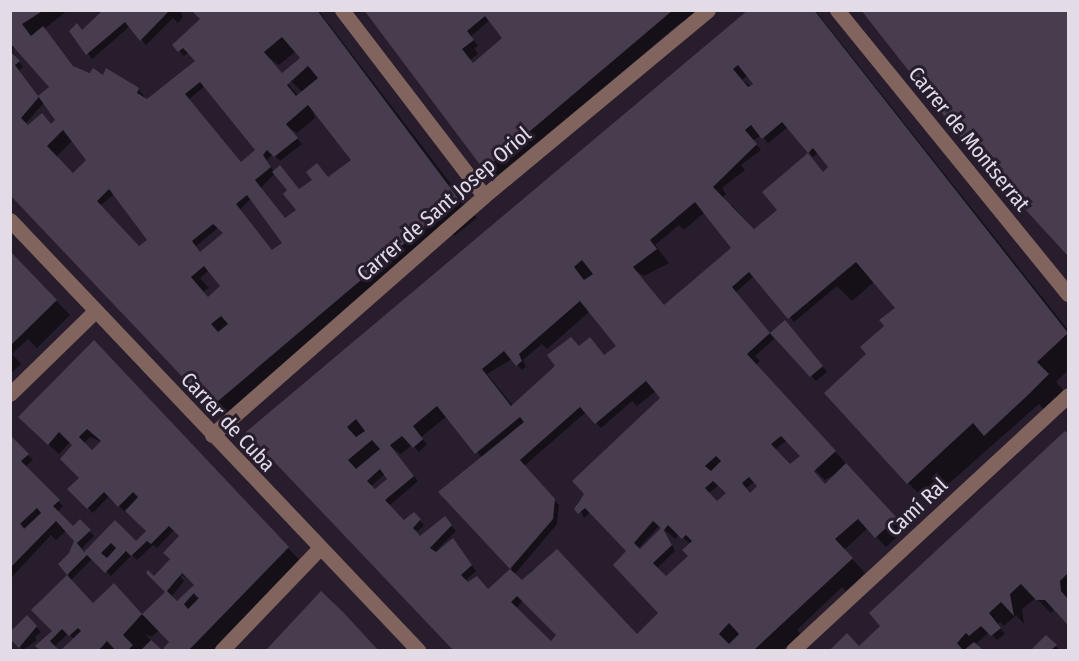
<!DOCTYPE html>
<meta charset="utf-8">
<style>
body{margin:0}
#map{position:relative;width:1079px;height:661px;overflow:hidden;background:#281d2d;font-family:"Fira Sans Condensed",sans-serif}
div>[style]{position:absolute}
.shadow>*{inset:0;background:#0007}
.building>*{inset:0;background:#483d4e}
.minor>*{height:15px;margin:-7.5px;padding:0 7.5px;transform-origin:7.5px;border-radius:7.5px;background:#81645e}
span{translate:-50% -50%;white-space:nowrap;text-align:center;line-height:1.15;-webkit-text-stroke:6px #281d2d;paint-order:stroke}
.street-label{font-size:21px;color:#e3dce7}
.frame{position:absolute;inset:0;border:12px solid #e3dce7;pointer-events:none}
</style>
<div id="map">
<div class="shadow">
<i style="clip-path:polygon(evenodd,10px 10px,68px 10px,44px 29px,74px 67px,138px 89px,148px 101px,197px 61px,188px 52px,184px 56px,174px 45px,202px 19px,194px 10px,318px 10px,477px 218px,454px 236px,449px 231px,226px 420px,10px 192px,10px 10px,16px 47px,51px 87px,39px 97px,19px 70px,23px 67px,15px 57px,12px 50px,16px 47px,10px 10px,296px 51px,302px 58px,282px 75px,268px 57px,279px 65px,296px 51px,10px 10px,282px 76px,291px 81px,303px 93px,299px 97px,282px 76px,10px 10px,205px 86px,257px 151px,241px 164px,188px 100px,205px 86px,10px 10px,45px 102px,65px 129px,25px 124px,45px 102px,10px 10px,313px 112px,353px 160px,328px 179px,299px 191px,274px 172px,267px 160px,273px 154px,280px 161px,302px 144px,286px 126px,297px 133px,315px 118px,313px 112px,10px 10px,73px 140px,88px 160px,73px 175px,56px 157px,73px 140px,10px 10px,275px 173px,293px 195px,298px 210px,286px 219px,284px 243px,273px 252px,240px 210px,275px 173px,10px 10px,115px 193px,149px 241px,139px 248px,100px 206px,115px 193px,10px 10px,219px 227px,225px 233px,201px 253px,195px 247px,219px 227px,10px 10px,209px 270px,223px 286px,209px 298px,203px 292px,209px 288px,200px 278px,209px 270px)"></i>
<i style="clip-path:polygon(104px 10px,180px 10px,183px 17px,178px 23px,173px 18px,146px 45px,130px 26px,92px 59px,71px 32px,83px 31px)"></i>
<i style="clip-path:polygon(evenodd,366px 10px,482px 13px,703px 10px,685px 26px,681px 22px,612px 81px,612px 93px,605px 86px,607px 92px,575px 124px,561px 115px,570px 123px,495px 179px,366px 10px,490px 20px,504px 39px,473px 64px,470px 60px,478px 54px,474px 48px,478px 46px,471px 36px,490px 20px)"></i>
<i style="clip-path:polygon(evenodd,751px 10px,815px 10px,1068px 330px,1068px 370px,1056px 382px,1065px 392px,1045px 411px,1039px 404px,928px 502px,908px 483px,868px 354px,898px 308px,875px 281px,852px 301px,837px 286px,794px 322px,754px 276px,736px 292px,774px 339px,755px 356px,760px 361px,756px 365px,906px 529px,886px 547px,868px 528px,844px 550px,865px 573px,846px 591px,842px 587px,797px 630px,801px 634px,783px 650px,455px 650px,248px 432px,751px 10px,748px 75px,757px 91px,742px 80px,748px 75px,751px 10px,788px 127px,813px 157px,818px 153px,831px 167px,755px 230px,732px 205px,728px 207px,721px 199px,726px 194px,722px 188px,745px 170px,741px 165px,761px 150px,753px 141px,761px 135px,768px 143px,788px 127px,751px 10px,705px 212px,734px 248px,664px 306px,636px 271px,644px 276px,669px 263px,655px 245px,679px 225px,684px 230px,705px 212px,751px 10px,590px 311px,618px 346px,605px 356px,579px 348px,513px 406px,487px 374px,512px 359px,522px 370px,526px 367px,523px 360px,542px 344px,547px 349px,590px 311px,751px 10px,656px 391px,662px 398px,577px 503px,584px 518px,591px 512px,628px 551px,661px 613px,637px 635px,533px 569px,522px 582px,514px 575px,557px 524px,559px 505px,524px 466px,586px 412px,601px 428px,632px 401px,637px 406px,656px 391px,751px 10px,447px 416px,482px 458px,441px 492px,512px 569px,488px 591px,465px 581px,476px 571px,453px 540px,436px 551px,456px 531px,449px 523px,421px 538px,411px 528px,418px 531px,424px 525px,418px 519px,405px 521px,390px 505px,418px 481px,392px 448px,401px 454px,412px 445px,419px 452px,427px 444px,421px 437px,447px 416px,751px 10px,787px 440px,809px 464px,790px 466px,775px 450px,787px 440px,751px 10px,810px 465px,825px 480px,840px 471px,825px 485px,810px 465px,751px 10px,385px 474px,389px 479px,376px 491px,371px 486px,385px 474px,751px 10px,755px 481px,759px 486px,750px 494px,745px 489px,755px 481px,751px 10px,719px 485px,729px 493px,718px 503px,709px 493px,719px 485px,751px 10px,660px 525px,663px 528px,639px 552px,637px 550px,660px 525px,751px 10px,665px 530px,675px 539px,679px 535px,691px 544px,690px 556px,666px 578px,657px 568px,675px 551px,665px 530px,751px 10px,523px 600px,558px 635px,551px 644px,516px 609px,523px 600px)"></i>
<i style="clip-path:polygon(863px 10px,1068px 10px,1068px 254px,971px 148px)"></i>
<i style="clip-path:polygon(10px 253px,70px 315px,37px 348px,28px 339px,12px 354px,21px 364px,10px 374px)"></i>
<i style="clip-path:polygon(790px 327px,827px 372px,816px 381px,772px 333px)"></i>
<i style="clip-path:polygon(evenodd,94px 342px,307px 568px,227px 650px,163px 650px,171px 642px,159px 630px,152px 637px,145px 634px,160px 650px,64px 650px,75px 640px,68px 633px,54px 647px,58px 650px,41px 650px,37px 646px,54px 632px,33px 610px,69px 575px,60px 564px,71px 553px,76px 540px,66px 531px,56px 540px,51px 535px,10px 579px,10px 517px,24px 531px,26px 529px,10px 513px,10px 437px,33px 460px,25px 467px,63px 506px,57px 512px,73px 528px,80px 521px,94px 536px,81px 549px,84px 554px,115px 522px,136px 543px,148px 531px,108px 497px,93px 513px,69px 489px,81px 478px,74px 445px,70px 442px,59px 454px,30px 427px,94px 342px,90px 437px,102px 442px,92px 452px,83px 444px,90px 437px,94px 342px,174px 530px,181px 536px,172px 559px,154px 578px,167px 592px,143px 616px,130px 602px,93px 605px,70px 581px,93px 558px,111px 576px,132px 555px,137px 560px,153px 545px,157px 548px,174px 530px,94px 342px,176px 570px,195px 585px,199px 600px,190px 590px,177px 603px,171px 597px,184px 581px,176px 570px)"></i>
<i style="clip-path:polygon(1065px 433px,1068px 436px,1068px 622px,1055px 608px,1051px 613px,1036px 598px,1022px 609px,1024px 624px,1016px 615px,1004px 626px,1000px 622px,997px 625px,1005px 634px,997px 640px,989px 632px,976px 644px,981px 650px,831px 650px,847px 635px,859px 648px)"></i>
<i style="clip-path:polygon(321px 594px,356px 628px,377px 650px,268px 650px)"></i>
<i style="clip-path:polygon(27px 617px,41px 632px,35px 637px,37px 640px,23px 650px,10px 637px)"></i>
<i style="clip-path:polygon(1046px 637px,1060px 650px,1033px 650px)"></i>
</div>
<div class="building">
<i style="clip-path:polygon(evenodd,10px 10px,44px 10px,22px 24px,31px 36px,43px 26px,73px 66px,90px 73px,93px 68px,103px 75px,106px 68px,139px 88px,137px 93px,147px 99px,195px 61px,183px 48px,178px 52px,172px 45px,200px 19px,191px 10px,317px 10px,458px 198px,211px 407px,10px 195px,10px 51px,20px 61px,15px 65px,39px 97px,21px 118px,28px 125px,42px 113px,51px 124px,55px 120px,38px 96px,49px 87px,10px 43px,10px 10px,282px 37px,300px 58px,282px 73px,264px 52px,282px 37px,10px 10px,308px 66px,318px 78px,296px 96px,287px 85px,308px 66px,10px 10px,200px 82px,255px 150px,241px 162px,185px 94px,200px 82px,10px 10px,308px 105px,351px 160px,328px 177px,317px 163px,306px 172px,312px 180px,299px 189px,280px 165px,272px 172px,287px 190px,283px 194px,296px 210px,285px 218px,255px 180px,271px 167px,263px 155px,267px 150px,274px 157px,298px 138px,286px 124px,308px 105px,10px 10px,63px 130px,86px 160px,73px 173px,47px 146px,63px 130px,10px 10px,109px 189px,147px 240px,139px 246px,97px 201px,109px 189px,10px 10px,247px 195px,282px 243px,272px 250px,236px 204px,247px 195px,10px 10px,213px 224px,223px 233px,200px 252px,192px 241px,213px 224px,10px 10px,204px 266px,220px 286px,208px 297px,191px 277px,204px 266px,10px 10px,221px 316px,228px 324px,218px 332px,211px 324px,221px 316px)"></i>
<i style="clip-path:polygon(103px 10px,170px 10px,140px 41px,125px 22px,86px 55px,69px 31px,77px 23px,82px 30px)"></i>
<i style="clip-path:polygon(evenodd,364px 10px,481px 11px,673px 10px,484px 170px,364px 10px,485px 16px,502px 38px,473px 63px,462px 49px,474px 40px,467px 31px,485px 16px)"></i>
<i style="clip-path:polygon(evenodd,748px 10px,814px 10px,1068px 333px,1037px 362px,1049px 374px,1028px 395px,984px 436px,973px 423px,907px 484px,824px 393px,866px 354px,860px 347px,884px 326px,879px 320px,895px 308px,856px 262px,788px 319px,749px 272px,732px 287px,770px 333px,785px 320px,823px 366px,810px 377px,770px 333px,747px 354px,836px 451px,814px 471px,825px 484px,846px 463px,897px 518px,875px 538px,858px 519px,835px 539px,853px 558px,754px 650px,453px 650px,246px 432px,748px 10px,738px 65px,753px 84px,748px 87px,733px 69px,738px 65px,748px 10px,782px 122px,808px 153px,762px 192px,777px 210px,754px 229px,713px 187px,757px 144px,745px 130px,751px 125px,762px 139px,782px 122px,748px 10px,813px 148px,828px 167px,823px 172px,808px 153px,813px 148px,748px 10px,695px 202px,731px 248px,664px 305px,633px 267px,657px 249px,650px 240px,695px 202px,748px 10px,582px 260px,593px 274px,584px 280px,574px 267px,582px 260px,748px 10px,580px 301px,616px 346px,604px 355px,590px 337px,579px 346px,571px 337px,547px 355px,555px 366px,511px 406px,482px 369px,504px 351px,516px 366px,522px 361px,519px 354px,580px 301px,748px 10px,646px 381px,660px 398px,572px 481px,584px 494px,574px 509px,578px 514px,585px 508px,626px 551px,613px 565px,658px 613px,637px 634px,557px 549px,522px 580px,510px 569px,553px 519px,555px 499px,520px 460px,580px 407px,595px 424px,646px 381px,748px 10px,437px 406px,475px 454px,520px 417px,524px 422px,438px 492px,510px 569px,488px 589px,477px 576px,468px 582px,461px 575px,472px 565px,453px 538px,436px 552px,430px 548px,452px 525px,445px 516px,420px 536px,413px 528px,421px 519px,414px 512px,404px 520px,385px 500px,414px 476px,390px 445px,402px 436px,413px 448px,423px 439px,413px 426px,437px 406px,748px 10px,356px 419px,365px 431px,356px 437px,347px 427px,356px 419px,748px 10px,781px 436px,800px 456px,790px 464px,771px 444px,781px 436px,748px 10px,372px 440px,380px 449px,356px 469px,348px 460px,372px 440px,748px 10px,716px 456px,721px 461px,711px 471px,705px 466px,716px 456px,748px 10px,380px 469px,387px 479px,375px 489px,367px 481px,380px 469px,748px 10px,749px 477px,757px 486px,750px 493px,742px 483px,749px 477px,748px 10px,713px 481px,726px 493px,717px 501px,705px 488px,713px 481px,748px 10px,653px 521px,661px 528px,640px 549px,634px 543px,653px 521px,748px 10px,668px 525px,682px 539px,686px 535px,692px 541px,682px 550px,688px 556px,666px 576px,653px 563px,672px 545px,664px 530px,668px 525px,748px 10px,517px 596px,556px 635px,551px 641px,511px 602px,517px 596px,748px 10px,729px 623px,739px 634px,729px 644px,719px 634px,729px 623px)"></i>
<i style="clip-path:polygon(861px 10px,1068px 10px,1068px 256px,970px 149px)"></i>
<i style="clip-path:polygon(10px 251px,57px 300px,10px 346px)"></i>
<i style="clip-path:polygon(evenodd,94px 340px,289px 547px,189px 650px,141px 650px,151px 640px,162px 650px,169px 642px,142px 614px,165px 592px,146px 573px,148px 570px,154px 576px,170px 559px,163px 553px,179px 536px,169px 526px,151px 544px,147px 541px,131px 556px,126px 551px,105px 573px,87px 555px,67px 575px,58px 564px,69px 553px,74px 541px,56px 521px,10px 568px,10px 435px,29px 454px,21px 461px,60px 500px,53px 506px,73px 526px,80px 519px,91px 530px,77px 543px,84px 552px,115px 520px,136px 541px,146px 531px,125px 511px,138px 497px,133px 492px,118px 507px,104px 492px,87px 509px,67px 489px,79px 478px,60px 459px,72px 445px,59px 432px,48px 445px,18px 417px,94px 340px,87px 429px,101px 441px,92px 450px,79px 437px,87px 429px,94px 340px,37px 508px,41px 513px,24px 529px,20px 524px,37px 508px,94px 340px,111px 543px,116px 548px,107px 558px,101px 553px,111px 543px,94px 340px,182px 573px,194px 585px,177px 601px,167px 591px,182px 573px,94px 340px,194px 593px,199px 598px,188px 609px,184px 604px,194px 593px)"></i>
<i style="clip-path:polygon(1065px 431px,1068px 434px,1068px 573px,1060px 581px,1061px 591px,1068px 599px,1068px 625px,1045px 600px,1036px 600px,1021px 584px,1010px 594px,1014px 616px,1001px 602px,989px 613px,1001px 628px,991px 636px,981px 626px,969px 636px,966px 633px,957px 643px,963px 650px,830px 650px,847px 633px,859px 646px,880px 626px,869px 613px)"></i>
<i style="clip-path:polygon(67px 575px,93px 603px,114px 583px,142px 614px,123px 635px,133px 645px,128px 650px,115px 650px,107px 641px,99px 650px,61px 650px,81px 631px,78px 628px,69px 636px,62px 629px,50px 641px,59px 650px,40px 650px,35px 646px,52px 631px,31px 610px)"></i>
<i style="clip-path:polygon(321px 591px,344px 613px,378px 650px,266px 650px)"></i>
<i style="clip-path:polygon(27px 615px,37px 626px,19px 648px,10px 639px,10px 632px)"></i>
<i style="clip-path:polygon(1046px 635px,1057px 645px,1051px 650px,1031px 650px)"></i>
<i style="clip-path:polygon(974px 642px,983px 650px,964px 650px)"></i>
</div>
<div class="minor">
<i style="left:342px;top:10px;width:234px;rotate:52.6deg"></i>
<i style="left:837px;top:10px;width:366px;rotate:50.9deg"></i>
<i style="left:10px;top:220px;width:593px;rotate:46.5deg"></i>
<i style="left:10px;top:394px;width:119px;rotate:-44.3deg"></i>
<i style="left:212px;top:435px;width:362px;rotate:-41.3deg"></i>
<i style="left:484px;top:196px;width:291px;rotate:-39.7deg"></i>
<i style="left:222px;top:650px;width:140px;rotate:-46.2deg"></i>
<i style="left:793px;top:650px;width:375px;rotate:-42.8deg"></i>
</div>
<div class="street-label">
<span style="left:969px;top:139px;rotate:51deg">Carrer de Montserrat</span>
<span style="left:444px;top:204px;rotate:-41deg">Carrer de Sant Josep Oriol</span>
<span style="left:228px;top:422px;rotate:47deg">Carrer de Cuba</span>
<span style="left:917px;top:507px;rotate:-43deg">Camí Ral</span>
</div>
<div class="frame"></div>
</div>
